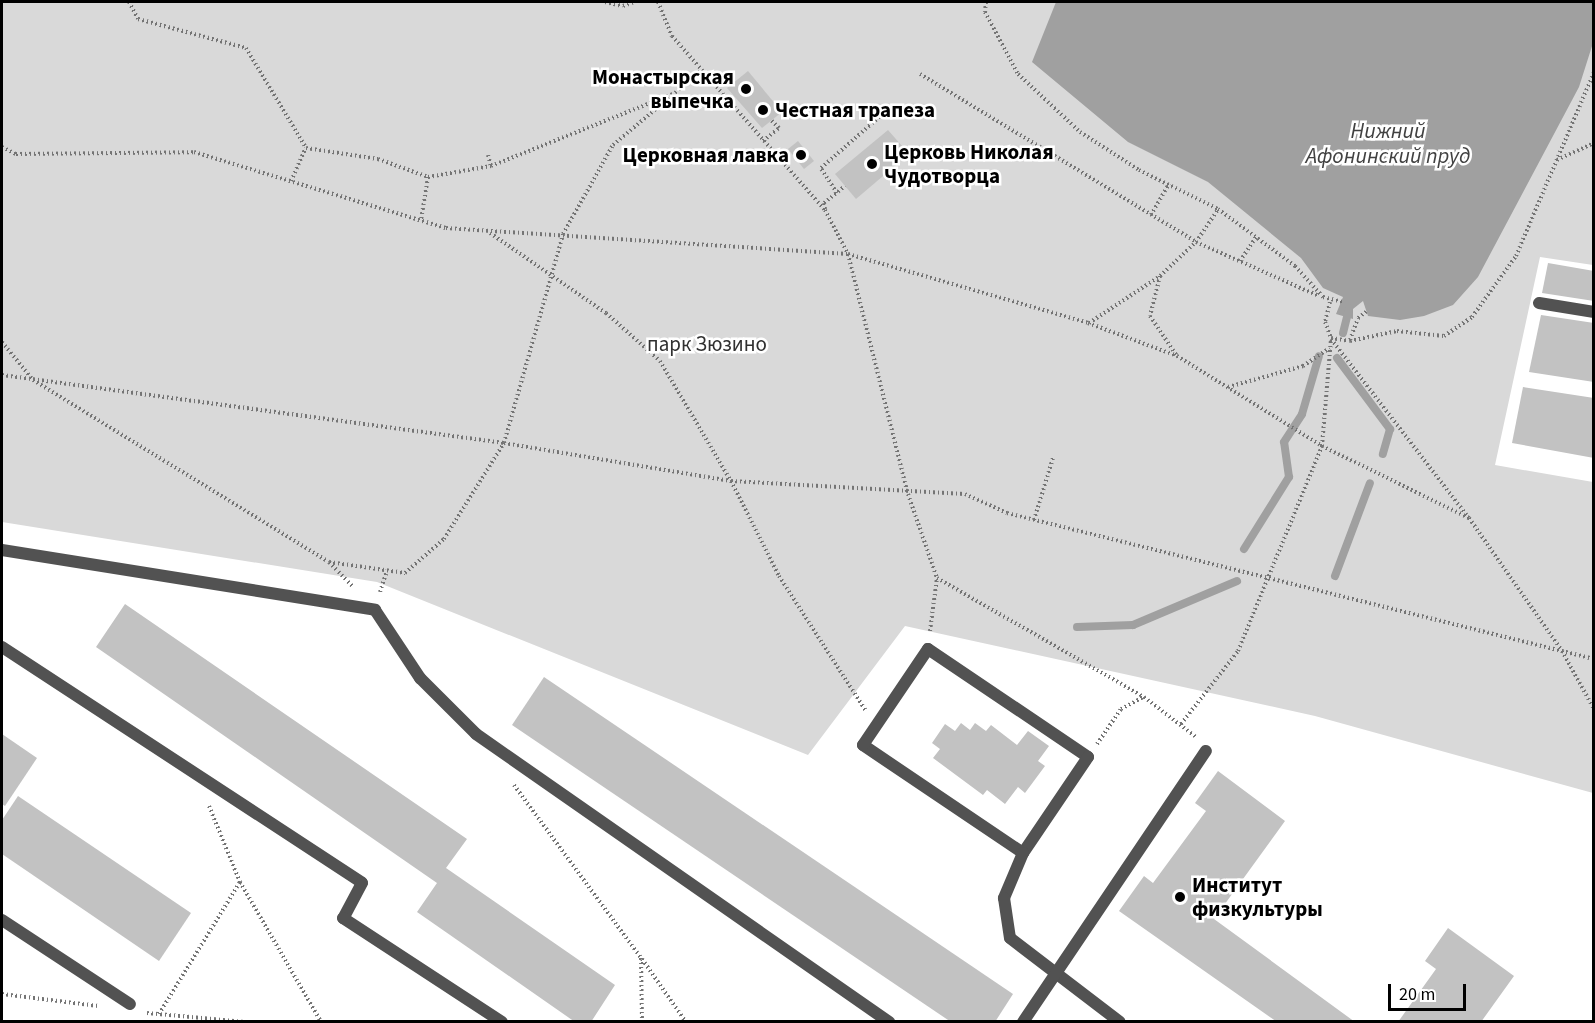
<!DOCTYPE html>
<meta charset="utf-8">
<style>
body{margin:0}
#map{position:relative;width:1595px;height:1023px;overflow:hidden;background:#fff;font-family:"Source Sans 3",sans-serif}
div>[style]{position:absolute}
.green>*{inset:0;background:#d9d9d9}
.water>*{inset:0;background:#a0a0a0}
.stream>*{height:8px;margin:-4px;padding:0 4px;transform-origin:4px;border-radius:4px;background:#a0a0a0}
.building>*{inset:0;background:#c2c2c2}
.path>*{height:4px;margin-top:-2px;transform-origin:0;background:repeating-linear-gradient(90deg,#747474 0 1.5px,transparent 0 4.5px)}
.lane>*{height:12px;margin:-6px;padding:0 6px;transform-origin:6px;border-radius:6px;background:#525252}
.dots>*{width:16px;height:16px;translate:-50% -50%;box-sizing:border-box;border:3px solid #fff;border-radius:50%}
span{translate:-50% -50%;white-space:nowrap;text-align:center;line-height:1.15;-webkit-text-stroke:5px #fff;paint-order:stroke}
.poi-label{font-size:21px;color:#000;font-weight:700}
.right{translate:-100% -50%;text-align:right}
.left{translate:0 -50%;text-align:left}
.park-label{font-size:21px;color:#303030}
.water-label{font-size:22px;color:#414141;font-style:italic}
.frame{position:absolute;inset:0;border:3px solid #000;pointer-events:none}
.scale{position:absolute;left:1388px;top:984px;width:78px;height:27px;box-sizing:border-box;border:3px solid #000;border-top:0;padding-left:8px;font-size:18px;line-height:21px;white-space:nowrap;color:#000;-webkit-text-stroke:4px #fff;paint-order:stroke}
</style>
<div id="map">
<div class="green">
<i style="clip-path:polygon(2px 2px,1593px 2px,1593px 265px,1540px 257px,1495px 465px,1593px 482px,1593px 793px,1315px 716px,905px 626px,808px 755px,377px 582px,2px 522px)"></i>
</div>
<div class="water">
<i style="clip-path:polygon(1056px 2px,1593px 2px,1593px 43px,1579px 87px,1478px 277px,1453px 305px,1424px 316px,1400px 320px,1368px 316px,1363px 301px,1353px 309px,1353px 319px,1336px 314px,1343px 297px,1323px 288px,1301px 258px,1208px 182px,1128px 142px,1032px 62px)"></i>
</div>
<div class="stream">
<i style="left:1343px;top:333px;width:25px;rotate:-76deg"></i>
<i style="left:1337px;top:358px;width:89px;rotate:53.3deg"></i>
<i style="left:1390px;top:429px;width:26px;rotate:106deg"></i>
<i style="left:1244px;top:549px;width:85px;rotate:-58deg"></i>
<i style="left:1289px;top:477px;width:35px;rotate:-98deg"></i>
<i style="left:1284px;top:442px;width:33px;rotate:-57deg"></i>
<i style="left:1302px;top:414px;width:60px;rotate:-73.7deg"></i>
<i style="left:1335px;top:576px;width:99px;rotate:-69.4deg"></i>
<i style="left:1077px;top:627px;width:56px;rotate:-2deg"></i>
<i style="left:1133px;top:625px;width:113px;rotate:-22.9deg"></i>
</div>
<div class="building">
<i style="clip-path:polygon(748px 71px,782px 112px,762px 128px,727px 88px)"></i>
<i style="clip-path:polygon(888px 130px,909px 154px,856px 199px,835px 174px)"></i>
<i style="clip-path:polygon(798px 141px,814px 161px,804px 169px,788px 149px)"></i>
<i style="clip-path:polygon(1548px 263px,1594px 271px,1594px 301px,1542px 293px)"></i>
<i style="clip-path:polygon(1541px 315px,1594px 323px,1594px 382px,1529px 372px)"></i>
<i style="clip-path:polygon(1523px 387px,1594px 398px,1594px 458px,1512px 443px)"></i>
<i style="clip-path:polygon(125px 604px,467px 839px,446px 868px,615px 985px,591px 1022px,575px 1022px,417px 912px,437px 883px,96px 647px)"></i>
<i style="clip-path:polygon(544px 677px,1013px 994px,995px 1022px,951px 1022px,512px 725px)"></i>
<i style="clip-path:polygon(961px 723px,970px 730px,975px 723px,986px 731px,991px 725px,1017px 745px,1028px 731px,1049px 746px,1038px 761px,1045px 766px,1025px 793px,1018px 787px,1005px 804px,987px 790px,983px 795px,933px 758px,940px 749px,932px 743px,945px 724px,955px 731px)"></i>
<i style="clip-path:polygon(2px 734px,37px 758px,5px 806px,2px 804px)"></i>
<i style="clip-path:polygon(1218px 771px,1285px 821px,1214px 919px,1355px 1022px,1277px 1022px,1119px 911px,1144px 876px,1153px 883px,1206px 811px,1195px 803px)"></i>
<i style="clip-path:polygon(18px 796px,191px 913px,159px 961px,2px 854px,2px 820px)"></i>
<i style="clip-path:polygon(1448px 928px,1514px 976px,1481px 1022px,1398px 1022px,1436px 969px,1425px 961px)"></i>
</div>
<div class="path">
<i style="left:129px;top:2px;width:19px;rotate:62deg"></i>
<i style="left:138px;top:19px;width:112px;rotate:15deg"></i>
<i style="left:246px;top:48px;width:117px;rotate:59deg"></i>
<i style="left:306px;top:148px;width:73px;rotate:8.7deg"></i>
<i style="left:378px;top:159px;width:53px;rotate:19.8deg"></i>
<i style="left:428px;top:177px;width:44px;rotate:99.2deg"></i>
<i style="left:605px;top:2px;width:18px;rotate:13deg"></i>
<i style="left:623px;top:6px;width:12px;rotate:-20deg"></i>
<i style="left:658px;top:2px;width:37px;rotate:68deg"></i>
<i style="left:672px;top:36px;width:232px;rotate:48.7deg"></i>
<i style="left:825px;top:210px;width:50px;rotate:62.4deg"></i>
<i style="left:848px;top:254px;width:247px;rotate:76deg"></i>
<i style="left:908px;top:494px;width:89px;rotate:71deg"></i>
<i style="left:937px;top:578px;width:239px;rotate:29.9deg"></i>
<i style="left:1144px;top:697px;width:66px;rotate:37.6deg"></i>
<i style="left:986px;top:2px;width:10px;rotate:96deg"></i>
<i style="left:985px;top:12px;width:70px;rotate:62deg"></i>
<i style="left:1018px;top:74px;width:85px;rotate:43.1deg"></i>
<i style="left:1080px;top:132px;width:70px;rotate:32.8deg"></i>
<i style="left:1139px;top:170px;width:88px;rotate:26.3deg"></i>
<i style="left:1218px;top:209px;width:96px;rotate:36.5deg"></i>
<i style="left:1295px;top:266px;width:42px;rotate:47.9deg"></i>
<i style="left:1323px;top:297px;width:21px;rotate:14deg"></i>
<i style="left:920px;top:74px;width:323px;rotate:31.3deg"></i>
<i style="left:1196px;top:242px;width:134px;rotate:23.7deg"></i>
<i style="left:763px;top:141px;width:21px;rotate:-39deg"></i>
<i style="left:779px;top:128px;width:11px;rotate:-135deg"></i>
<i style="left:2px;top:147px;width:16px;rotate:27deg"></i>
<i style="left:16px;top:154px;width:178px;rotate:-0.6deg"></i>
<i style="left:194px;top:152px;width:263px;rotate:16.8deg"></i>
<i style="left:446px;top:228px;width:403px;rotate:3.7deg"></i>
<i style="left:848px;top:254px;width:250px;rotate:16deg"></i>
<i style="left:1088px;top:323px;width:95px;rotate:20.3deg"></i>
<i style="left:1177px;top:356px;width:171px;rotate:31.8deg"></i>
<i style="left:1322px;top:446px;width:164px;rotate:26.1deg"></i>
<i style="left:488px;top:155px;width:11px;rotate:75deg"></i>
<i style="left:1557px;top:160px;width:41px;rotate:-24.7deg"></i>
<i style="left:428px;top:177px;width:64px;rotate:-9.9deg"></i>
<i style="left:491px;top:166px;width:198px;rotate:-21.6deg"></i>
<i style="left:291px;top:181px;width:36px;rotate:-66deg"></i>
<i style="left:837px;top:193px;width:30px;rotate:-123deg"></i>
<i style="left:821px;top:168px;width:85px;rotate:-41.2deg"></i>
<i style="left:825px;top:209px;width:6px;rotate:-99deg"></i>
<i style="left:824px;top:203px;width:27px;rotate:-39deg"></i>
<i style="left:1151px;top:215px;width:36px;rotate:-60deg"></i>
<i style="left:490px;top:233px;width:141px;rotate:34.6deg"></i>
<i style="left:606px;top:313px;width:72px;rotate:41.6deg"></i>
<i style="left:660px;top:361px;width:139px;rotate:59.4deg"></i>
<i style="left:731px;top:481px;width:106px;rotate:63.2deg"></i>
<i style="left:779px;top:576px;width:161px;rotate:57.2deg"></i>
<i style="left:1240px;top:261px;width:29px;rotate:-56deg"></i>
<i style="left:1160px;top:276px;width:41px;rotate:104deg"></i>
<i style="left:1150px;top:316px;width:48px;rotate:56deg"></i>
<i style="left:1330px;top:302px;width:21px;rotate:104deg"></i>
<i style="left:1325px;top:322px;width:17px;rotate:69deg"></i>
<i style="left:1331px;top:338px;width:19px;rotate:9deg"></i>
<i style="left:1350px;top:341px;width:48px;rotate:-12deg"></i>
<i style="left:1397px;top:331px;width:47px;rotate:6.1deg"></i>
<i style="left:1444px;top:336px;width:34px;rotate:-34deg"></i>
<i style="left:1472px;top:317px;width:75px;rotate:-54.2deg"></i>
<i style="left:1516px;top:256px;width:200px;rotate:-67deg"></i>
<i style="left:1089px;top:323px;width:85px;rotate:-33.5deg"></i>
<i style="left:1160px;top:276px;width:50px;rotate:-43.4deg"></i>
<i style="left:1196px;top:242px;width:40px;rotate:-56deg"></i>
<i style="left:1331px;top:339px;width:226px;rotate:52.4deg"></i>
<i style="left:1469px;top:518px;width:162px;rotate:55deg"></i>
<i style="left:1562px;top:651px;width:66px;rotate:61.1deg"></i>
<i style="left:1350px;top:340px;width:23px;rotate:-70deg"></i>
<i style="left:1358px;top:318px;width:11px;rotate:-38deg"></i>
<i style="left:2px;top:342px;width:49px;rotate:50.8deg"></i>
<i style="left:33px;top:380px;width:347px;rotate:31.6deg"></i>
<i style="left:329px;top:562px;width:77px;rotate:8.2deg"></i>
<i style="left:405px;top:573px;width:52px;rotate:-41.1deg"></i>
<i style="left:444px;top:539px;width:113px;rotate:-58deg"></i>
<i style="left:504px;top:443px;width:217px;rotate:-74.2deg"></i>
<i style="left:563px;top:234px;width:102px;rotate:-60.7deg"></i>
<i style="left:613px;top:145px;width:115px;rotate:-40.1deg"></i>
<i style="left:2px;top:375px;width:507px;rotate:7.71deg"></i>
<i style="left:504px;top:443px;width:230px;rotate:9.5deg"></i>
<i style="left:731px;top:481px;width:234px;rotate:3.2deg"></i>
<i style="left:965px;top:494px;width:46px;rotate:24.3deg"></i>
<i style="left:1007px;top:513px;width:605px;rotate:13.97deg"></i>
<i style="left:1228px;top:387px;width:78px;rotate:-15.6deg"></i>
<i style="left:1303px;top:366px;width:32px;rotate:-34deg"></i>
<i style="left:1034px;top:520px;width:65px;rotate:-73deg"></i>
<i style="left:329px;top:562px;width:35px;rotate:46deg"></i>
<i style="left:380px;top:592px;width:23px;rotate:-72deg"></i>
<i style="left:930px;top:631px;width:53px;rotate:-82.5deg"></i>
<i style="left:1181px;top:724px;width:93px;rotate:-52deg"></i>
<i style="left:1238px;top:651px;width:222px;rotate:-67.7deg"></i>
<i style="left:1322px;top:446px;width:108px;rotate:-85.2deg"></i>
<i style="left:1097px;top:744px;width:42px;rotate:-55.6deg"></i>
<i style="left:1121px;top:709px;width:26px;rotate:-28deg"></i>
<i style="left:514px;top:785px;width:215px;rotate:53.7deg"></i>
<i style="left:641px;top:958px;width:64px;rotate:89.1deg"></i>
<i style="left:209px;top:806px;width:82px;rotate:67.8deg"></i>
<i style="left:240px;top:882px;width:162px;rotate:59.9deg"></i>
<i style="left:642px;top:959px;width:77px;rotate:55.1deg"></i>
<i style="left:2px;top:994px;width:97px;rotate:7.1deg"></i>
<i style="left:147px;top:1013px;width:98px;rotate:5.2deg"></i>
<i style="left:159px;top:1014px;width:155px;rotate:-58.5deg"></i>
</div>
<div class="lane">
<i style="left:1539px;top:303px;width:56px;rotate:9.3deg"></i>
<i style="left:2px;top:550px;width:378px;rotate:9.1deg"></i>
<i style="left:375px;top:610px;width:82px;rotate:56.5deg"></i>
<i style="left:420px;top:678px;width:79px;rotate:45deg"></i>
<i style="left:476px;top:734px;width:504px;rotate:34.89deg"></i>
<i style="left:2px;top:647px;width:430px;rotate:33.2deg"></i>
<i style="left:362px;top:883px;width:40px;rotate:118deg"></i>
<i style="left:343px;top:918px;width:190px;rotate:33.2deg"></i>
<i style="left:928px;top:649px;width:193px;rotate:34deg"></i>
<i style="left:1088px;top:757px;width:116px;rotate:124.1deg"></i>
<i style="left:1023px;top:853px;width:193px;rotate:-146deg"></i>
<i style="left:863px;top:745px;width:116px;rotate:-55.9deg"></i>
<i style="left:1023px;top:853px;width:49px;rotate:112.9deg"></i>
<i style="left:1004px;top:898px;width:40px;rotate:81.5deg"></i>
<i style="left:1010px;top:938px;width:138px;rotate:37.4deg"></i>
<i style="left:2px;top:920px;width:153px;rotate:33.3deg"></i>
<i style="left:1023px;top:1022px;width:327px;rotate:-56deg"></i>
</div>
<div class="dots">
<i style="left:746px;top:89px;background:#000"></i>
<i style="left:763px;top:110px;background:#000"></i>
<i style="left:801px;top:155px;background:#000"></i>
<i style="left:872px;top:164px;background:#000"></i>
<i style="left:1180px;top:897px;background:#000"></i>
</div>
<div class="poi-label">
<span class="right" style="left:734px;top:89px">Монастырская<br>выпечка</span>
<span class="left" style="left:775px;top:110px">Честная трапеза</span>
<span class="left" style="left:884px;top:164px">Церковь Николая<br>Чудотворца</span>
<span class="right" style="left:789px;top:155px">Церковная лавка</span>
<span class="left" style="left:1192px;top:897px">Институт<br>физкультуры</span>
</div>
<div class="park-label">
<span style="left:707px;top:344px">парк Зюзино</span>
</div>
<div class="water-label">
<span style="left:1388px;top:144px">Нижний<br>Афонинский пруд</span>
</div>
<div class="frame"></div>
<div class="scale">20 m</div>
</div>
